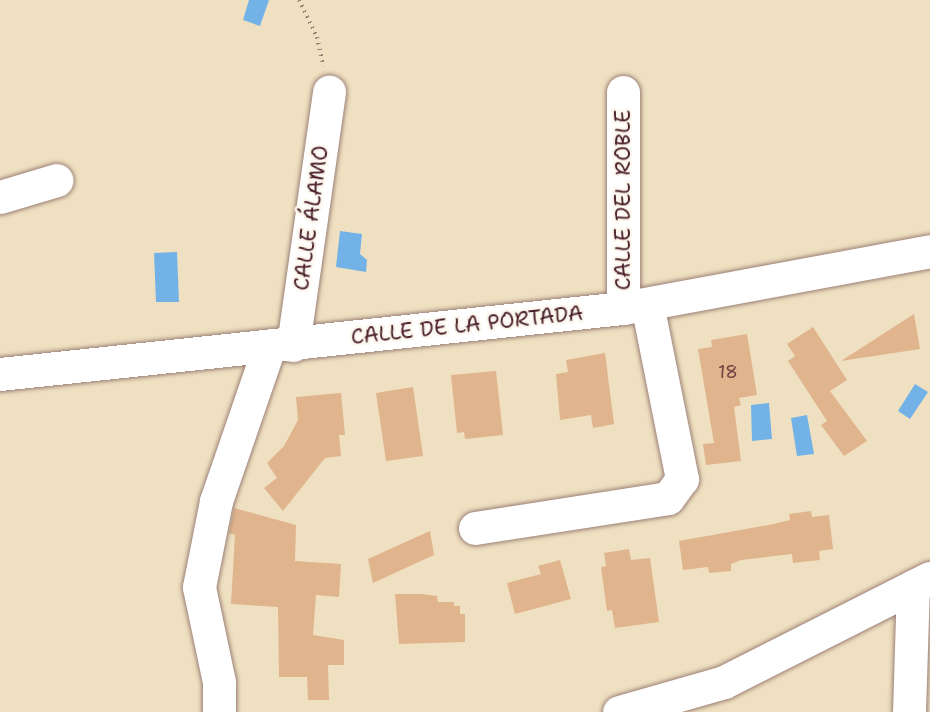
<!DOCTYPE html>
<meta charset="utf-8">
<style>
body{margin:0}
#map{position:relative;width:930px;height:712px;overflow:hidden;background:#efe0c1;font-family:"Shantell Sans",sans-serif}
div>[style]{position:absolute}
.water>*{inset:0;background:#72b2e6}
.building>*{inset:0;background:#e0b48c}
.path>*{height:4px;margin-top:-2px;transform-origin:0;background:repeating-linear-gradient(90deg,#9c8076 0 1.5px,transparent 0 6px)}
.roads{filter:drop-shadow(0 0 2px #9c8076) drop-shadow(0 0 2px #9c8076)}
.minor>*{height:33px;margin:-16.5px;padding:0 16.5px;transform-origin:16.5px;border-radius:16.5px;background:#fff}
span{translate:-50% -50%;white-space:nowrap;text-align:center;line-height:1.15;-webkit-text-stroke:5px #fbf7ec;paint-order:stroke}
.number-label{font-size:18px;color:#704443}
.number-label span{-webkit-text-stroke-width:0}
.street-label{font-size:21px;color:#4a1f2b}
</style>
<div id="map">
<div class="water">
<i style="clip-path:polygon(249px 0,269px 0,260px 26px,243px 20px)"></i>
<i style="clip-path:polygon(340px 231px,362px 234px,360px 254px,367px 260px,366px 272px,336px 267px)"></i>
<i style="clip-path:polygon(177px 252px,179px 302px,156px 302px,154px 253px)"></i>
<i style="clip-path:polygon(915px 384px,928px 392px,910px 419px,898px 411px)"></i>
<i style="clip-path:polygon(769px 403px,772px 439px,752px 441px,751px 405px)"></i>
<i style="clip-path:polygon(807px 415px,814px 454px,797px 456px,791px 418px)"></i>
</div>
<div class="building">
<i style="clip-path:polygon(914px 314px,920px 349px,841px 361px)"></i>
<i style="clip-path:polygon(813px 327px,847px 380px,830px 391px,867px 441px,844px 456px,821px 425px,827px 421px,788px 361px,795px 356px,787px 344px)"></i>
<i style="clip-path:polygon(747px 334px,757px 395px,739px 398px,741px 405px,734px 407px,741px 461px,706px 465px,703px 444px,714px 443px,698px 349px,712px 347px,711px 340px)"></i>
<i style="clip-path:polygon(605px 353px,614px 424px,593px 428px,591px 415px,560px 420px,556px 374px,568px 372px,566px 360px)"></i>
<i style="clip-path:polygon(496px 371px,503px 435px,465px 439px,464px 432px,457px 433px,451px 375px)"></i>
<i style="clip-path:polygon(413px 387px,423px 456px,386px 461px,376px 393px)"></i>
<i style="clip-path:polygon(341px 393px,345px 435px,339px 435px,341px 456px,325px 458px,283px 511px,264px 488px,277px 478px,267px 463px,284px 446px,298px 420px,296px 397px)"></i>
<i style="clip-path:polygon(234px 508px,296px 525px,295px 561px,341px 564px,339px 597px,316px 595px,313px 635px,344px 640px,344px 665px,328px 665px,329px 700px,308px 700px,307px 677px,279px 677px,278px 607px,231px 604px,235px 535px,229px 533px)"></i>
<i style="clip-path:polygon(811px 511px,812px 517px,829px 515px,833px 549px,819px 551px,820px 560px,793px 563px,792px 554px,741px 560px,731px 564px,731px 571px,709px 573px,708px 567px,683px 570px,679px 541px,774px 524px,790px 520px,789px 514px)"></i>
<i style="clip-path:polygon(430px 531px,434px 555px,373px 583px,368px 559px)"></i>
<i style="clip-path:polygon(629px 549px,631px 560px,650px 558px,659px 622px,615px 628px,612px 610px,607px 611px,601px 567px,606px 566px,604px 553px)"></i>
<i style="clip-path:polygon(560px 560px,571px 599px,515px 614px,507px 583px,541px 574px,538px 566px)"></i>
<i style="clip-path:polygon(395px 594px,421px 594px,437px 596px,438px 602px,454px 602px,454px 606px,460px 606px,460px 614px,465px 614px,465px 642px,399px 644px)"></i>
</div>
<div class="path">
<i style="left:299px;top:0;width:41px;rotate:64.1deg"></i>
<i style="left:317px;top:37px;width:30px;rotate:78deg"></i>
</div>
<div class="roads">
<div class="minor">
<i style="left:623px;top:92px;width:216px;rotate:90deg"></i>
<i style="left:0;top:197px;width:59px;rotate:-16.6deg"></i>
<i style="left:293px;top:345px;width:256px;rotate:-81.9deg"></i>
<i style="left:0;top:374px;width:626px;rotate:-6.05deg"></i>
<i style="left:623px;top:308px;width:312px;rotate:-10.5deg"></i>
<i style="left:475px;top:528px;width:195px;rotate:-8.8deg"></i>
<i style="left:668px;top:498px;width:24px;rotate:-54deg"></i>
<i style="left:682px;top:479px;width:178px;rotate:-101.3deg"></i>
<i style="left:219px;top:712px;width:30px;rotate:-90deg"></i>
<i style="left:219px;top:682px;width:97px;rotate:-101.9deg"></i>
<i style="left:199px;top:587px;width:88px;rotate:-78.8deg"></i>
<i style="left:216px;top:501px;width:163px;rotate:-71deg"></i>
<i style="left:619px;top:712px;width:109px;rotate:-15.9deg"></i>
<i style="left:724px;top:682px;width:231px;rotate:-26.8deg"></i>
<i style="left:909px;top:712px;width:126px;rotate:-88.2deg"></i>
</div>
</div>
<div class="number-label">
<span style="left:728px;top:372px">18</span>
</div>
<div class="street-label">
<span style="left:623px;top:200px;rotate:-90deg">CALLE DEL ROBLE</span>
<span style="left:311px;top:218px;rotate:-82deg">CALLE ÁLAMO</span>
<span style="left:467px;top:325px;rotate:-6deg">CALLE DE LA PORTADA</span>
</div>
</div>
